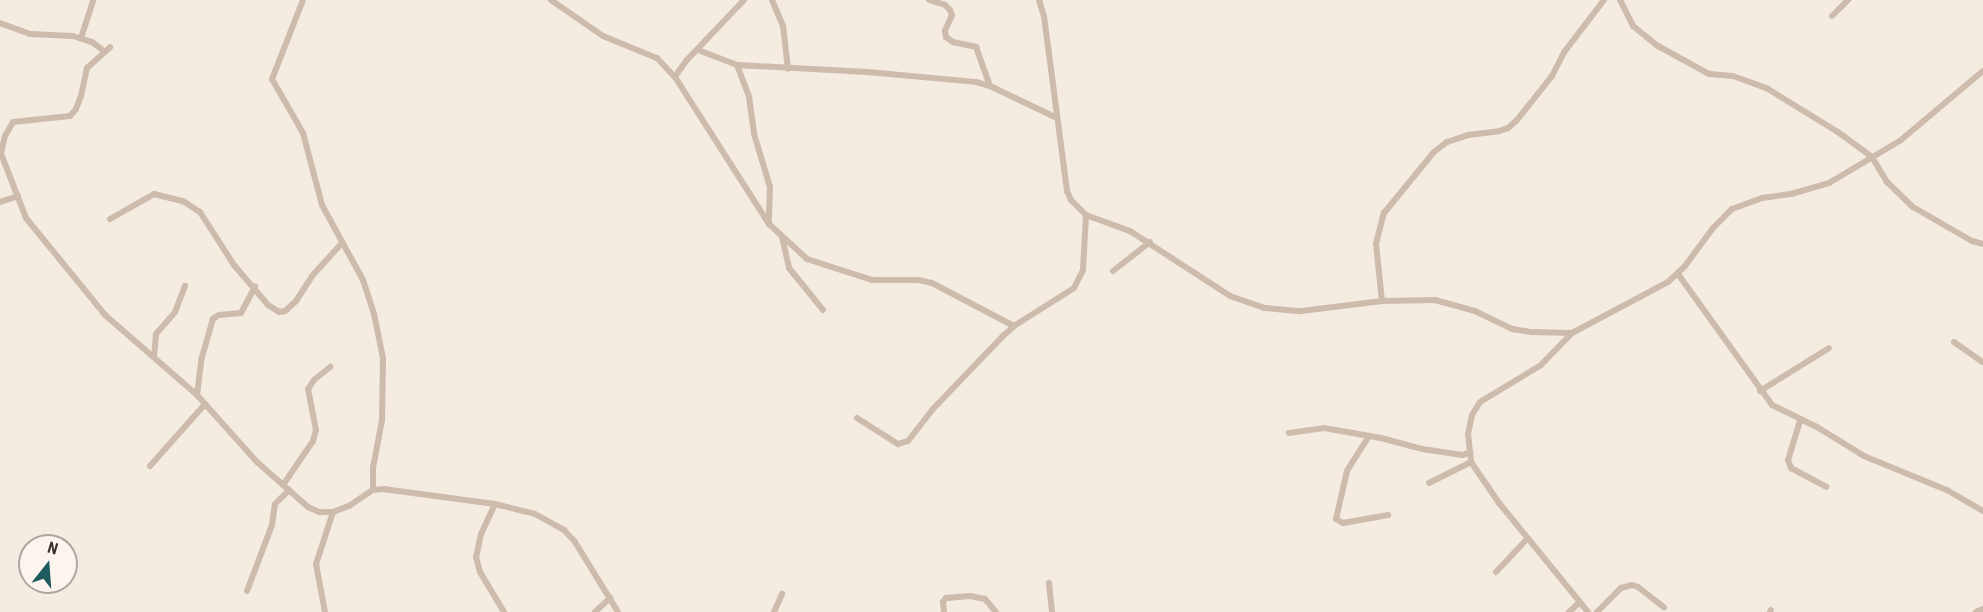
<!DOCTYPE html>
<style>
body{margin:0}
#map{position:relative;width:1983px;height:612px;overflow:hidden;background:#f4ebe1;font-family:"Roboto Condensed",sans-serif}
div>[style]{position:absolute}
.minor>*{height:6px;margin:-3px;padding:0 3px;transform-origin:3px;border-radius:3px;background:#cdbbac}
span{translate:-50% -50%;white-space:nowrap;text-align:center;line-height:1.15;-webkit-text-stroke:5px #fbf5ee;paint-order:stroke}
.north{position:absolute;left:18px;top:534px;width:60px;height:60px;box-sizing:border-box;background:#fbf5ee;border:2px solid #aea6a0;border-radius:50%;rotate:17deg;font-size:16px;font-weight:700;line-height:24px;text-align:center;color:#3b302b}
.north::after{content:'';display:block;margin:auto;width:21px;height:27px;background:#1f5a5e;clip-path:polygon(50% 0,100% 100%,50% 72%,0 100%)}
</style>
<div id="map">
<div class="minor">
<i style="left:303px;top:0;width:85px;rotate:111.4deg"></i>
<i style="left:272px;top:79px;width:62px;rotate:60.1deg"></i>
<i style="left:303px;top:133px;width:74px;rotate:75.2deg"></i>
<i style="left:322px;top:205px;width:85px;rotate:61.3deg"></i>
<i style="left:363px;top:280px;width:36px;rotate:72deg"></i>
<i style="left:374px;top:314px;width:45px;rotate:78.4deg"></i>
<i style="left:383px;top:358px;width:62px;rotate:90.9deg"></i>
<i style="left:382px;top:420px;width:49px;rotate:100.6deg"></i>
<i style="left:373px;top:468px;width:22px;rotate:90deg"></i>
<i style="left:551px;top:0;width:63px;rotate:34.7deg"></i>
<i style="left:603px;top:36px;width:58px;rotate:22.2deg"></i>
<i style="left:657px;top:58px;width:26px;rotate:47deg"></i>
<i style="left:744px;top:0;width:84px;rotate:133.6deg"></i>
<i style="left:686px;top:61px;width:19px;rotate:125deg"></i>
<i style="left:675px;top:77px;width:174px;rotate:57.4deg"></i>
<i style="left:769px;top:224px;width:52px;rotate:42.6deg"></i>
<i style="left:807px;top:259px;width:68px;rotate:17.9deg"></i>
<i style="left:872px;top:280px;width:46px"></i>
<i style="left:918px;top:280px;width:14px;rotate:12deg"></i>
<i style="left:932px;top:283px;width:93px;rotate:27.7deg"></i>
<i style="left:772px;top:0;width:28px;rotate:67deg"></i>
<i style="left:783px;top:26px;width:43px;rotate:83.4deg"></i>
<i style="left:929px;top:0;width:17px;rotate:17deg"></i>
<i style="left:945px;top:5px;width:7px;rotate:45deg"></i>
<i style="left:950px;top:10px;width:5px;rotate:68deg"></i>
<i style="left:952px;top:15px;width:17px;rotate:114deg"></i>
<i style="left:945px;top:31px;width:6px;rotate:81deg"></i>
<i style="left:946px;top:37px;width:9px;rotate:36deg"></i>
<i style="left:953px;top:42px;width:24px;rotate:12deg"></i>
<i style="left:976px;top:47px;width:41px;rotate:70.3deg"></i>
<i style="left:1039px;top:0;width:17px;rotate:73deg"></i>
<i style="left:1044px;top:16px;width:177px;rotate:82.5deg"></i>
<i style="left:1067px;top:191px;width:10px;rotate:66deg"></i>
<i style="left:1071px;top:200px;width:21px;rotate:45deg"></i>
<i style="left:1086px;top:215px;width:47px;rotate:20deg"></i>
<i style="left:1130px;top:231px;width:119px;rotate:33deg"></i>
<i style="left:1230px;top:296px;width:37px;rotate:19deg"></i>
<i style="left:1265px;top:308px;width:36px;rotate:5deg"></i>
<i style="left:1301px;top:311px;width:82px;rotate:-7deg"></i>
<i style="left:1382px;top:301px;width:53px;rotate:-1.1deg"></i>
<i style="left:1435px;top:300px;width:41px;rotate:15.4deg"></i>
<i style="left:1475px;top:311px;width:41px;rotate:25.9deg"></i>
<i style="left:1512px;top:329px;width:20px;rotate:9deg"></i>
<i style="left:1532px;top:332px;width:40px;rotate:1.4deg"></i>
<i style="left:1620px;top:0;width:29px;rotate:63deg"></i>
<i style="left:1633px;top:26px;width:32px;rotate:39deg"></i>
<i style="left:1658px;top:46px;width:58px;rotate:28.8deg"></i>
<i style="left:1709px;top:74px;width:24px;rotate:5deg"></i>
<i style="left:1733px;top:76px;width:37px;rotate:20deg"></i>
<i style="left:1768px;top:89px;width:82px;rotate:31.6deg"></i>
<i style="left:1838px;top:132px;width:42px;rotate:36.3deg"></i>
<i style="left:1872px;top:157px;width:29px;rotate:59deg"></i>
<i style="left:1887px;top:182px;width:36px;rotate:44deg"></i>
<i style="left:1913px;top:207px;width:68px;rotate:30deg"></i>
<i style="left:1972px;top:241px;width:11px;rotate:15deg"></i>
<i style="left:1832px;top:16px;width:23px;rotate:-45deg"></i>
<i style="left:0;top:23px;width:32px;rotate:20deg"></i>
<i style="left:30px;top:34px;width:43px;rotate:2.7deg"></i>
<i style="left:73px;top:36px;width:20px;rotate:18deg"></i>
<i style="left:92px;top:42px;width:15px;rotate:37deg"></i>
<i style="left:81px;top:38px;width:40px;rotate:-72deg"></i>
<i style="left:698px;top:50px;width:42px;rotate:21deg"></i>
<i style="left:737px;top:65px;width:130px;rotate:3.1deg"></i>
<i style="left:867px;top:72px;width:109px;rotate:5.2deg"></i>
<i style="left:976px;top:82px;width:15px;rotate:16deg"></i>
<i style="left:990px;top:86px;width:72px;rotate:25.5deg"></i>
<i style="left:737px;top:65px;width:34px;rotate:69deg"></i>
<i style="left:749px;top:97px;width:37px;rotate:82deg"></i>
<i style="left:754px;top:134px;width:55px;rotate:73.2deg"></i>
<i style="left:770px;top:187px;width:37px;rotate:92deg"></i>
<i style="left:0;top:151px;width:72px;rotate:68.8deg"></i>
<i style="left:26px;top:218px;width:125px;rotate:50.8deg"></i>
<i style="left:105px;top:315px;width:122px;rotate:41deg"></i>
<i style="left:197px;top:395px;width:90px;rotate:48.2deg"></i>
<i style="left:257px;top:462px;width:68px;rotate:41.4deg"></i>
<i style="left:308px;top:507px;width:12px;rotate:24deg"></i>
<i style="left:319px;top:512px;width:14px"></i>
<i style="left:333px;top:512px;width:17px;rotate:-21deg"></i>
<i style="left:349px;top:506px;width:29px;rotate:-34deg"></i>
<i style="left:373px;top:490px;width:10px;rotate:-6deg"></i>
<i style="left:383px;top:489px;width:113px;rotate:7.6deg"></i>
<i style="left:495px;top:504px;width:41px;rotate:14deg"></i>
<i style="left:535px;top:514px;width:33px;rotate:29deg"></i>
<i style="left:564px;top:530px;width:16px;rotate:47deg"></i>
<i style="left:575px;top:542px;width:82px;rotate:58.4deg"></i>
<i style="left:1px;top:153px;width:17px;rotate:-77deg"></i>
<i style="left:5px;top:136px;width:16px;rotate:-60deg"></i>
<i style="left:13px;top:122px;width:57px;rotate:-6deg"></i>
<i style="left:70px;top:116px;width:9px;rotate:-49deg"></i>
<i style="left:76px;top:109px;width:14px;rotate:-69deg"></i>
<i style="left:81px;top:96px;width:29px;rotate:-78deg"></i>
<i style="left:87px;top:68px;width:31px;rotate:-42deg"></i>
<i style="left:0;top:202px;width:19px;rotate:-18deg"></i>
<i style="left:110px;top:219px;width:51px;rotate:-29.6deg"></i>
<i style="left:154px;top:194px;width:30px;rotate:14deg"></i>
<i style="left:183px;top:201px;width:20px;rotate:33deg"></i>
<i style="left:200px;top:212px;width:63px;rotate:57.3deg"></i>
<i style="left:234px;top:265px;width:52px;rotate:49.6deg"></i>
<i style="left:268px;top:305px;width:13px;rotate:32deg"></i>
<i style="left:279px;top:312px;width:6px;rotate:-9deg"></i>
<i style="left:285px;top:311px;width:15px;rotate:-42deg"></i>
<i style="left:296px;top:301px;width:30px;rotate:-57deg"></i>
<i style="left:312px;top:276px;width:45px;rotate:-47.7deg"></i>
<i style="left:782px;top:237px;width:32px;rotate:77deg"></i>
<i style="left:789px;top:268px;width:54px;rotate:51deg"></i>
<i style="left:1113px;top:271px;width:47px;rotate:-38.1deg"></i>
<i style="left:1678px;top:274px;width:161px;rotate:54.3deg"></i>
<i style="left:1772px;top:405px;width:50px;rotate:26.1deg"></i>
<i style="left:1817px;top:427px;width:55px;rotate:31.7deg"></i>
<i style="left:1864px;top:456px;width:90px;rotate:22.3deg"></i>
<i style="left:1947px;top:490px;width:42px;rotate:30.3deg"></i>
<i style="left:1382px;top:301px;width:57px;rotate:-96deg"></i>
<i style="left:1376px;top:244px;width:32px;rotate:-76deg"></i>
<i style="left:1384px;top:213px;width:79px;rotate:-50.7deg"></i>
<i style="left:1434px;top:152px;width:16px;rotate:-38deg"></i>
<i style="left:1447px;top:142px;width:22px;rotate:-18deg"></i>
<i style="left:1468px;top:135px;width:31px;rotate:-7deg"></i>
<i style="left:1499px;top:131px;width:9px;rotate:-18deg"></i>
<i style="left:1508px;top:128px;width:12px;rotate:-42deg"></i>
<i style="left:1517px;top:120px;width:56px;rotate:-51.5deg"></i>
<i style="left:1552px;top:76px;width:28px;rotate:-63deg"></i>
<i style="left:1565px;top:51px;width:64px;rotate:-52.6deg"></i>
<i style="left:1954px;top:342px;width:35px;rotate:35deg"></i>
<i style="left:154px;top:357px;width:23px;rotate:-85deg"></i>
<i style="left:156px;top:334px;width:29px;rotate:-49deg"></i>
<i style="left:175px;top:312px;width:28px;rotate:-69deg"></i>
<i style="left:1760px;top:391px;width:81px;rotate:-31.9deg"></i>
<i style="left:197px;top:395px;width:38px;rotate:-83deg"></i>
<i style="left:202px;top:357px;width:40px;rotate:-74deg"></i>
<i style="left:213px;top:319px;width:7px;rotate:-34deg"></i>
<i style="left:219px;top:315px;width:22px;rotate:-5deg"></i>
<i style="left:241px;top:313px;width:30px;rotate:-62deg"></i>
<i style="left:857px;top:418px;width:49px;rotate:32.4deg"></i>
<i style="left:898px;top:444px;width:10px;rotate:-17deg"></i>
<i style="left:908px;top:441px;width:39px;rotate:-52deg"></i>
<i style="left:932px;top:410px;width:103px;rotate:-46.2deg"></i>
<i style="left:1003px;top:336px;width:15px;rotate:-42deg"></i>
<i style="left:1014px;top:326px;width:71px;rotate:-32.3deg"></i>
<i style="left:1074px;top:288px;width:20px;rotate:-63deg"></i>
<i style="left:1083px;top:270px;width:55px;rotate:-86.9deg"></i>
<i style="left:1800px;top:421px;width:41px;rotate:107.1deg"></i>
<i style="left:1788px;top:460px;width:9px;rotate:69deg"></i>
<i style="left:1791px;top:468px;width:40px;rotate:28deg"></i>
<i style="left:1289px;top:433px;width:35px;rotate:-8deg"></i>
<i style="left:1324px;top:428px;width:58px;rotate:10deg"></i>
<i style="left:1381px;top:438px;width:42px;rotate:15deg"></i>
<i style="left:1422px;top:449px;width:41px;rotate:8.3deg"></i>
<i style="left:1463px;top:455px;width:8px;rotate:-23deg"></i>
<i style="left:1369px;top:436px;width:41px;rotate:122.2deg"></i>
<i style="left:1347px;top:471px;width:49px;rotate:102.9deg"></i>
<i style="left:1336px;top:519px;width:8px;rotate:30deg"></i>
<i style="left:1343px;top:523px;width:46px;rotate:-10.1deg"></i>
<i style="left:150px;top:466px;width:83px;rotate:-48.4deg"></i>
<i style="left:1429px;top:483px;width:47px;rotate:-26.6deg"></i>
<i style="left:283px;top:485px;width:53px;rotate:-55.7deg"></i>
<i style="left:313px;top:441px;width:11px;rotate:-75deg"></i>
<i style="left:316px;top:430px;width:42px;rotate:-101deg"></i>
<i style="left:308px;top:389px;width:11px;rotate:-56deg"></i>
<i style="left:314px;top:380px;width:21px;rotate:-39deg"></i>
<i style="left:495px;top:504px;width:33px;rotate:115deg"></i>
<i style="left:481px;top:534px;width:24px;rotate:102deg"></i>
<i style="left:476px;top:557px;width:16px;rotate:75deg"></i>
<i style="left:480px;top:572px;width:47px;rotate:59deg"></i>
<i style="left:1496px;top:572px;width:45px;rotate:-46.8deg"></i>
<i style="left:1049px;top:583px;width:29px;rotate:84deg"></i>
<i style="left:247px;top:591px;width:71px;rotate:-69.3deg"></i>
<i style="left:272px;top:525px;width:21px;rotate:-82deg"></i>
<i style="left:275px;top:504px;width:20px;rotate:-45deg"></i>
<i style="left:325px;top:612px;width:49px;rotate:-100.6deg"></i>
<i style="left:316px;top:564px;width:55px;rotate:-71.9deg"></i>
<i style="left:595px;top:612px;width:21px;rotate:-43deg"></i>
<i style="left:774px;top:612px;width:20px;rotate:-66deg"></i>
<i style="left:944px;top:612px;width:10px;rotate:-96deg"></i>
<i style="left:943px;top:602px;width:5px;rotate:-53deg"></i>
<i style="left:946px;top:598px;width:24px;rotate:-5deg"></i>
<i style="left:970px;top:596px;width:15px;rotate:11deg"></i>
<i style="left:985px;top:599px;width:17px;rotate:50deg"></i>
<i style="left:1569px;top:612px;width:13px;rotate:-42deg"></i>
<i style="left:1588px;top:612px;width:141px;rotate:-129.2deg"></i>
<i style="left:1499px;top:503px;width:50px;rotate:-124.3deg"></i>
<i style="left:1471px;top:462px;width:28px;rotate:-96deg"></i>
<i style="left:1468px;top:434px;width:19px;rotate:-78deg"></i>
<i style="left:1472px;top:415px;width:15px;rotate:-58deg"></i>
<i style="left:1480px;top:402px;width:71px;rotate:-31.2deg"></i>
<i style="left:1541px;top:365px;width:45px;rotate:-45.9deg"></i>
<i style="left:1572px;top:333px;width:109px;rotate:-28deg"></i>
<i style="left:1668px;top:282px;width:23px;rotate:-43deg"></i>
<i style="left:1685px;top:266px;width:47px;rotate:-53.6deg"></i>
<i style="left:1713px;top:228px;width:27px;rotate:-45deg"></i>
<i style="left:1732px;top:209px;width:32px;rotate:-20deg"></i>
<i style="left:1762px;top:198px;width:29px;rotate:-8deg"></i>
<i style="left:1791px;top:194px;width:40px;rotate:-16deg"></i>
<i style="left:1829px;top:183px;width:84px;rotate:-30.8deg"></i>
<i style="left:1901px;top:140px;width:107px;rotate:-40.1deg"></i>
<i style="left:1597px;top:612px;width:34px;rotate:-45deg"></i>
<i style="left:1621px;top:588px;width:11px;rotate:-15deg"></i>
<i style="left:1632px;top:585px;width:6px;rotate:18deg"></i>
<i style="left:1638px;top:587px;width:33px;rotate:38deg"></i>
<i style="left:1770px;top:612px;width:2px;rotate:-63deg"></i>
<i style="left:1976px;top:612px;width:8px;rotate:-23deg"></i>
</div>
<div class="north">N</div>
</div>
